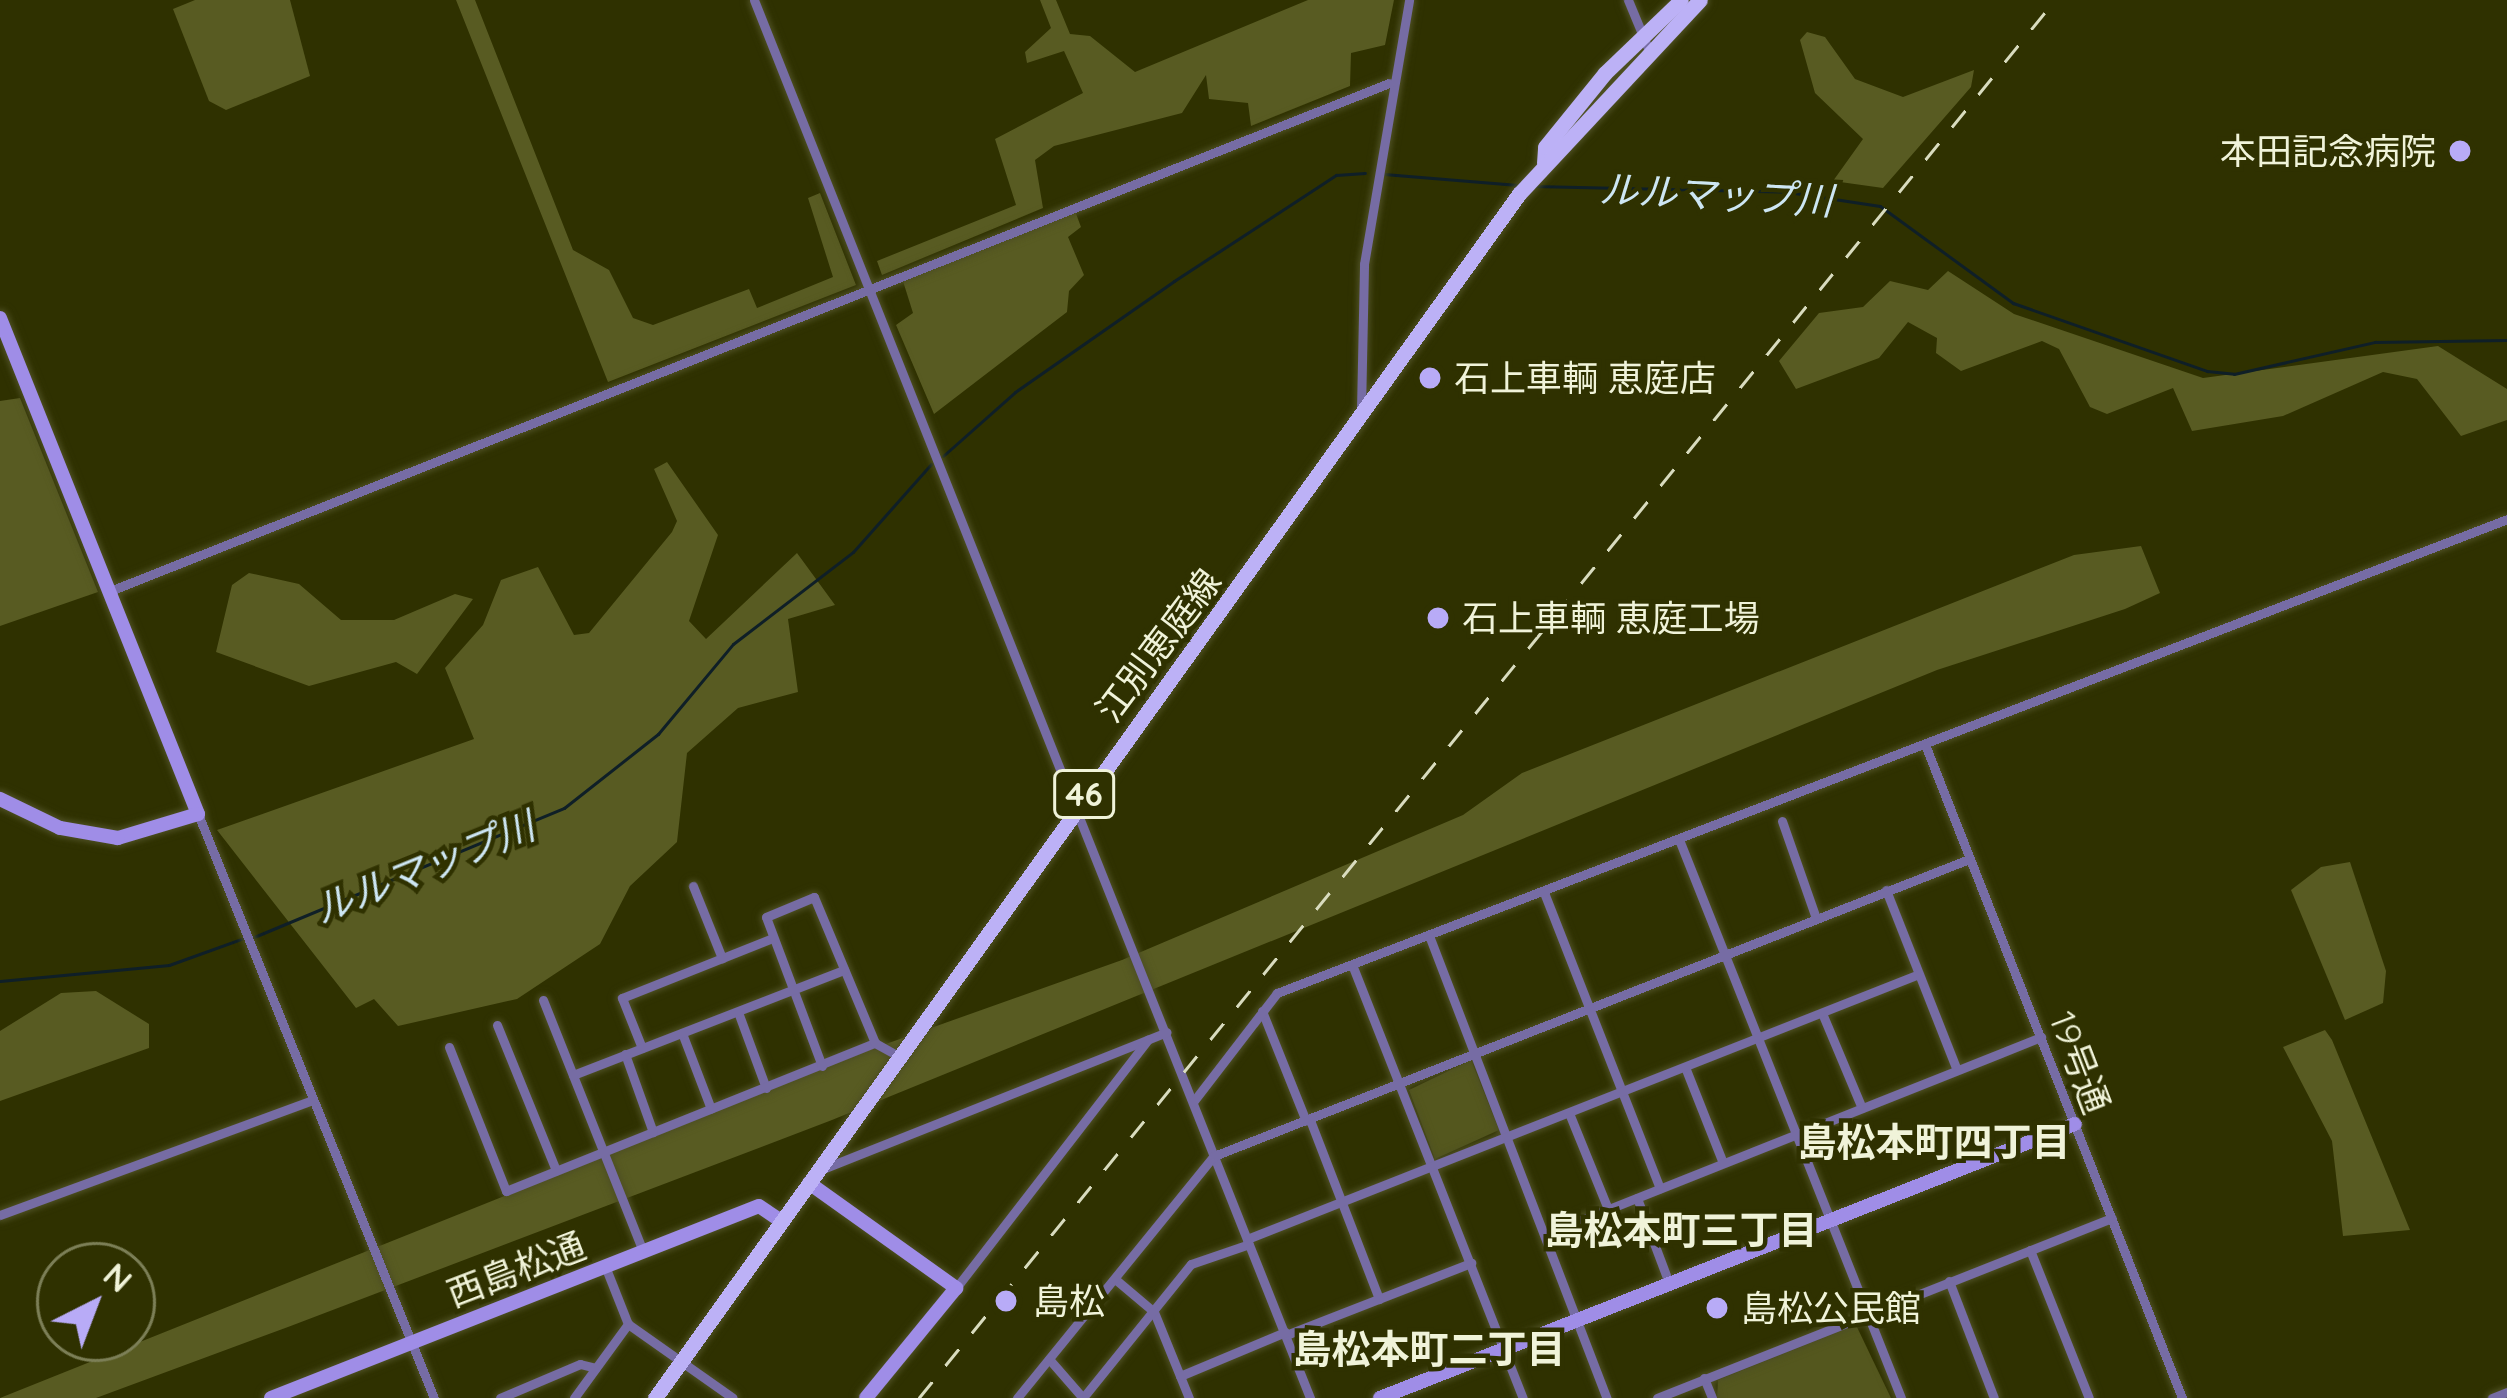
<!DOCTYPE html>
<meta charset="utf-8">
<style>
body{margin:0}
#map{position:relative;width:2507px;height:1398px;overflow:hidden;background:#2f3100;font-family:Quicksand,"Noto Sans JP",sans-serif}
div>[style]{position:absolute}
.green>*{inset:0;background:#54571e}
.forest>*{inset:0;background:#585b22}
.stream>*{height:3px;margin:-1.5px;padding:0 1.5px;transform-origin:1.5px;border-radius:1.5px;background:#0f1f27}
.roads{filter:drop-shadow(0 0 3px #4e5023) drop-shadow(0 0 3px #4e5023)}
.street>*{height:9px;margin:-4.5px;padding:0 4.5px;transform-origin:4.5px;border-radius:4.5px;background:#766ca4}
.secondary>*{height:14px;margin:-7px;padding:0 7px;transform-origin:7px;border-radius:7px;background:#9f8de7}
.primary>*{height:15px;margin:-7.5px;padding:0 7.5px;transform-origin:7.5px;border-radius:7.5px;background:#bcb1f6}
.rail>*{height:3px;margin-top:-1.5px;transform-origin:0;background:repeating-linear-gradient(90deg,#d9dcbf 0 21px,transparent 0 42px)}
.dots>*{width:33px;height:33px;translate:-50% -50%;box-sizing:border-box;border:6px solid #2f3100;border-radius:50%}
span{translate:-50% -50%;white-space:nowrap;text-align:center;line-height:1.15;-webkit-text-stroke:9px #2f3100;paint-order:stroke}
.shield-label span{padding:3px 9px;background:#2f3100;border:3px solid;border-radius:9px;-webkit-text-stroke-width:0}
.shield-label{font-size:33px;color:#f0f3d9;font-weight:700}
.poi-label{font-size:36px;color:#f0f3d9}
.right{translate:-100% -50%;text-align:right}
.left{translate:0 -50%;text-align:left}
.street-label{font-size:36px;color:#f0f3d9}
.water-label{font-size:39px;color:#cde6f3;font-style:italic}
.neighbourhood-label{font-size:39px;color:#f0f3d9;font-weight:700}
.north{position:absolute;left:36px;top:1242px;width:120px;height:120px;box-sizing:border-box;background:#2f3100;border:3px solid #7c7f57;border-radius:50%;rotate:42deg;font-size:33px;font-weight:700;line-height:48px;text-align:center;color:#f0f3d9}
.north::after{content:'';display:block;margin:auto;width:42px;height:54px;background:#b8abf7;clip-path:polygon(50% 0,100% 100%,50% 72%,0 100%)}
</style>
<div id="map">
<div class="green">
<i style="clip-path:polygon(1471px 1060px,1499px 1130px,1435px 1159px,1409px 1090px)"></i>
<i style="clip-path:polygon(1856px 1325px,1891px 1398px,1717px 1398px,1718px 1380px)"></i>
</div>
<div class="forest">
<i style="clip-path:polygon(195px 0,290px 0,310px 76px,226px 110px,209px 101px,173px 9px)"></i>
<i style="clip-path:polygon(456px 0,475px 0,573px 250px,609px 270px,633px 318px,653px 325px,749px 289px,757px 308px,833px 277px,808px 198px,820px 193px,856px 285px,608px 382px)"></i>
<i style="clip-path:polygon(1040px 0,1056px 0,1070px 34px,1090px 36px,1135px 72px,1308px 0,1394px 0,1385px 45px,1351px 53px,1350px 86px,1251px 126px,1248px 103px,1209px 99px,1206px 75px,1182px 113px,1054px 146px,1035px 160px,1043px 208px,882px 275px,877px 261px,1016px 205px,995px 139px,1083px 93px,1064px 51px,1027px 63px,1025px 52px,1051px 28px)"></i>
<i style="clip-path:polygon(1807px 32px,1825px 37px,1855px 79px,1903px 97px,1974px 70px,1971px 87px,1883px 188px,1833px 181px,1863px 139px,1815px 93px,1800px 40px)"></i>
<i style="clip-path:polygon(1075px 211px,1081px 227px,1068px 237px,1084px 275px,1069px 291px,1067px 312px,934px 414px,896px 325px,913px 313px,902px 278px)"></i>
<i style="clip-path:polygon(1948px 271px,2014px 314px,2203px 378px,2438px 346px,2507px 389px,2507px 420px,2461px 436px,2417px 379px,2383px 372px,2283px 416px,2192px 431px,2173px 388px,2107px 414px,2090px 407px,2059px 349px,2042px 341px,1961px 371px,1936px 353px,1937px 338px,1908px 322px,1879px 358px,1796px 389px,1779px 361px,1819px 313px,1863px 307px,1890px 281px,1928px 290px)"></i>
<i style="clip-path:polygon(20px 398px,98px 592px,0 626px,0 401px)"></i>
<i style="clip-path:polygon(667px 462px,718px 535px,689px 621px,706px 639px,797px 553px,835px 605px,788px 619px,798px 692px,738px 708px,687px 753px,677px 842px,630px 886px,600px 944px,517px 999px,398px 1026px,374px 999px,356px 1008px,217px 830px,474px 739px,445px 668px,483px 625px,501px 580px,538px 567px,574px 635px,589px 633px,672px 532px,677px 521px,654px 469px)"></i>
<i style="clip-path:polygon(2141px 546px,2160px 593px,2125px 609px,1937px 670px,832px 1120px,288px 1327px,96px 1398px,0 1398px,869px 1050px,1122px 960px,1463px 815px,1522px 773px,2074px 555px)"></i>
<i style="clip-path:polygon(249px 573px,299px 584px,341px 620px,394px 620px,455px 594px,473px 599px,417px 674px,396px 662px,309px 686px,216px 652px,232px 585px)"></i>
<i style="clip-path:polygon(2350px 862px,2386px 971px,2383px 1003px,2345px 1020px,2291px 890px,2321px 867px)"></i>
<i style="clip-path:polygon(96px 991px,149px 1024px,149px 1048px,0 1101px,0 1031px,61px 993px)"></i>
<i style="clip-path:polygon(2325px 1030px,2332px 1040px,2410px 1230px,2343px 1236px,2332px 1141px,2283px 1047px)"></i>
</div>
<div class="stream">
<i style="left:1384px;top:174px;width:134px;rotate:4.7deg"></i>
<i style="left:1533px;top:186px;width:255px;rotate:1.3deg"></i>
<i style="left:1788px;top:192px;width:93px;rotate:8.7deg"></i>
<i style="left:1880px;top:206px;width:165px;rotate:36.1deg"></i>
<i style="left:2013px;top:303px;width:206px;rotate:19.3deg"></i>
<i style="left:2207px;top:371px;width:27px;rotate:6deg"></i>
<i style="left:2234px;top:374px;width:145px;rotate:-12.8deg"></i>
<i style="left:2375px;top:342px;width:132px;rotate:-0.9deg"></i>
<i style="left:943px;top:456px;width:96px;rotate:-41.6deg"></i>
<i style="left:1015px;top:392px;width:194px;rotate:-34.9deg"></i>
<i style="left:1174px;top:281px;width:194px;rotate:-33.2deg"></i>
<i style="left:1336px;top:175px;width:29px;rotate:-4deg"></i>
<i style="left:254px;top:937px;width:336px;rotate:-22.6deg"></i>
<i style="left:564px;top:808px;width:120px;rotate:-38.2deg"></i>
<i style="left:658px;top:734px;width:117px;rotate:-50.2deg"></i>
<i style="left:733px;top:644px;width:151px;rotate:-37.5deg"></i>
<i style="left:853px;top:552px;width:118px;rotate:-48.4deg"></i>
<i style="left:0;top:981px;width:170px;rotate:-5.4deg"></i>
<i style="left:169px;top:965px;width:80px;rotate:-19.8deg"></i>
</div>
<div class="roads">
<div class="street">
<i style="left:754px;top:0;width:1505px;rotate:68.31deg"></i>
<i style="left:1628px;top:0;width:52px;rotate:67.4deg"></i>
<i style="left:1361px;top:410px;width:146px;rotate:-88.8deg"></i>
<i style="left:1364px;top:264px;width:268px;rotate:-80.3deg"></i>
<i style="left:110px;top:591px;width:1376px;rotate:-21.66deg"></i>
<i style="left:1926px;top:747px;width:700px;rotate:68.53deg"></i>
<i style="left:198px;top:814px;width:630px;rotate:68deg"></i>
<i style="left:1782px;top:821px;width:103px;rotate:70.7deg"></i>
<i style="left:1680px;top:842px;width:598px;rotate:68.32deg"></i>
<i style="left:693px;top:886px;width:78px;rotate:68.1deg"></i>
<i style="left:1886px;top:890px;width:193px;rotate:68.5deg"></i>
<i style="left:1545px;top:895px;width:315px;rotate:68.6deg"></i>
<i style="left:1430px;top:938px;width:493px;rotate:69deg"></i>
<i style="left:1353px;top:967px;width:463px;rotate:68.5deg"></i>
<i style="left:543px;top:1000px;width:270px;rotate:68.3deg"></i>
<i style="left:1262px;top:1011px;width:118px;rotate:68.2deg"></i>
<i style="left:738px;top:1012px;width:81px;rotate:69.8deg"></i>
<i style="left:1822px;top:1013px;width:103px;rotate:67.2deg"></i>
<i style="left:497px;top:1025px;width:157px;rotate:67.9deg"></i>
<i style="left:682px;top:1033px;width:81px;rotate:69.1deg"></i>
<i style="left:449px;top:1047px;width:155px;rotate:68.4deg"></i>
<i style="left:506px;top:1191px;width:398px;rotate:-21.9deg"></i>
<i style="left:642px;top:1048px;width:54px;rotate:-111.8deg"></i>
<i style="left:622px;top:998px;width:162px;rotate:-21.7deg"></i>
<i style="left:625px;top:1054px;width:83px;rotate:70.3deg"></i>
<i style="left:822px;top:1066px;width:159px;rotate:-110.6deg"></i>
<i style="left:766px;top:917px;width:52px;rotate:-22.6deg"></i>
<i style="left:814px;top:897px;width:158px;rotate:67.3deg"></i>
<i style="left:875px;top:1043px;width:25px;rotate:29deg"></i>
<i style="left:1685px;top:1067px;width:103px;rotate:68.4deg"></i>
<i style="left:573px;top:1075px;width:291px;rotate:-21.2deg"></i>
<i style="left:1193px;top:1102px;width:138px;rotate:-52.4deg"></i>
<i style="left:1277px;top:993px;width:1318px;rotate:-21.07deg"></i>
<i style="left:1569px;top:1113px;width:104px;rotate:67.9deg"></i>
<i style="left:1310px;top:1120px;width:192px;rotate:68.9deg"></i>
<i style="left:820px;top:1170px;width:373px;rotate:-21.7deg"></i>
<i style="left:1637px;top:1198px;width:91px;rotate:69.4deg"></i>
<i style="left:0;top:1215px;width:333px;rotate:-20.2deg"></i>
<i style="left:1546px;top:1234px;width:533px;rotate:-21.7deg"></i>
<i style="left:1247px;top:1239px;width:722px;rotate:-21.52deg"></i>
<i style="left:2030px;top:1250px;width:159px;rotate:68.3deg"></i>
<i style="left:605px;top:1266px;width:62px;rotate:68.4deg"></i>
<i style="left:628px;top:1324px;width:128px;rotate:35.2deg"></i>
<i style="left:1115px;top:1279px;width:51px;rotate:40.2deg"></i>
<i style="left:1154px;top:1312px;width:93px;rotate:67.9deg"></i>
<i style="left:1949px;top:1281px;width:125px;rotate:69deg"></i>
<i style="left:956px;top:1288px;width:314px;rotate:-52.3deg"></i>
<i style="left:1286px;top:1335px;width:199px;rotate:-21.3deg"></i>
<i style="left:1049px;top:1359px;width:52px;rotate:48.9deg"></i>
<i style="left:1180px;top:1376px;width:114px;rotate:-22.7deg"></i>
<i style="left:1704px;top:1378px;width:22px;rotate:68deg"></i>
<i style="left:1086px;top:1394px;width:167px;rotate:-51.1deg"></i>
<i style="left:1191px;top:1264px;width:61px;rotate:-19deg"></i>
<i style="left:500px;top:1398px;width:87px;rotate:-23deg"></i>
<i style="left:580px;top:1364px;width:16px;rotate:14deg"></i>
<i style="left:574px;top:1398px;width:92px;rotate:-53.9deg"></i>
<i style="left:1017px;top:1398px;width:312px;rotate:-50.9deg"></i>
<i style="left:1214px;top:1156px;width:811px;rotate:-21.47deg"></i>
<i style="left:1657px;top:1398px;width:489px;rotate:-21.6deg"></i>
<i style="left:2492px;top:1398px;width:16px;rotate:-22deg"></i>
</div>
<div class="secondary">
<i style="left:0;top:318px;width:534px;rotate:68.24deg"></i>
<i style="left:198px;top:814px;width:84px;rotate:163.3deg"></i>
<i style="left:118px;top:838px;width:59px;rotate:-170.2deg"></i>
<i style="left:60px;top:828px;width:67px;rotate:-154.2deg"></i>
<i style="left:809px;top:1183px;width:181px;rotate:35.5deg"></i>
<i style="left:956px;top:1288px;width:142px;rotate:129.3deg"></i>
<i style="left:271px;top:1398px;width:524px;rotate:-21.48deg"></i>
<i style="left:759px;top:1206px;width:27px;rotate:34deg"></i>
<i style="left:1380px;top:1398px;width:747px;rotate:-21.52deg"></i>
</div>
<div class="primary">
<i style="left:1544px;top:163px;width:16px;rotate:-86deg"></i>
<i style="left:1545px;top:147px;width:95px;rotate:-51deg"></i>
<i style="left:1605px;top:73px;width:105px;rotate:-43.8deg"></i>
<i style="left:655px;top:1398px;width:1482px;rotate:-54.34deg"></i>
<i style="left:1519px;top:194px;width:265px;rotate:-47deg"></i>
</div>
</div>
<div class="rail">
<i style="left:919px;top:1398px;width:1801px;rotate:-50.9deg"></i>
</div>
<div class="dots">
<i style="left:2460px;top:151px;background:#b8abf7"></i>
<i style="left:1430px;top:378px;background:#b8abf7"></i>
<i style="left:1438px;top:618px;background:#b8abf7"></i>
<i style="left:1006px;top:1301px;background:#b8abf7"></i>
<i style="left:1717px;top:1308px;background:#b8abf7"></i>
</div>
<div class="shield-label">
<span style="left:1084px;top:794px">46</span>
</div>
<div class="poi-label">
<span class="right" style="left:2436px;top:151px">本田記念病院</span>
<span class="left" style="left:1454px;top:378px">石上車輌 恵庭店</span>
<span class="left" style="left:1462px;top:618px">石上車輌 恵庭工場</span>
<span class="left" style="left:1033px;top:1301px">島松</span>
<span class="left" style="left:1741px;top:1308px">島松公民館</span>
</div>
<div class="street-label">
<span style="left:1158px;top:645px;rotate:-53deg">江別恵庭線</span>
<span style="left:2080px;top:1062px;rotate:69deg">19号通</span>
<span style="left:516px;top:1269px;rotate:-21deg">西島松通</span>
</div>
<div class="water-label">
<span style="left:1716px;top:195px;rotate:3deg">ルルマップ川</span>
<span style="left:424px;top:868px;rotate:-22deg">ルルマップ川</span>
</div>
<div class="neighbourhood-label">
<span style="left:1934px;top:1142px">島松本町四丁目</span>
<span style="left:1681px;top:1230px">島松本町三丁目</span>
<span style="left:1429px;top:1349px">島松本町二丁目</span>
</div>
<div class="north">N</div>
</div>
